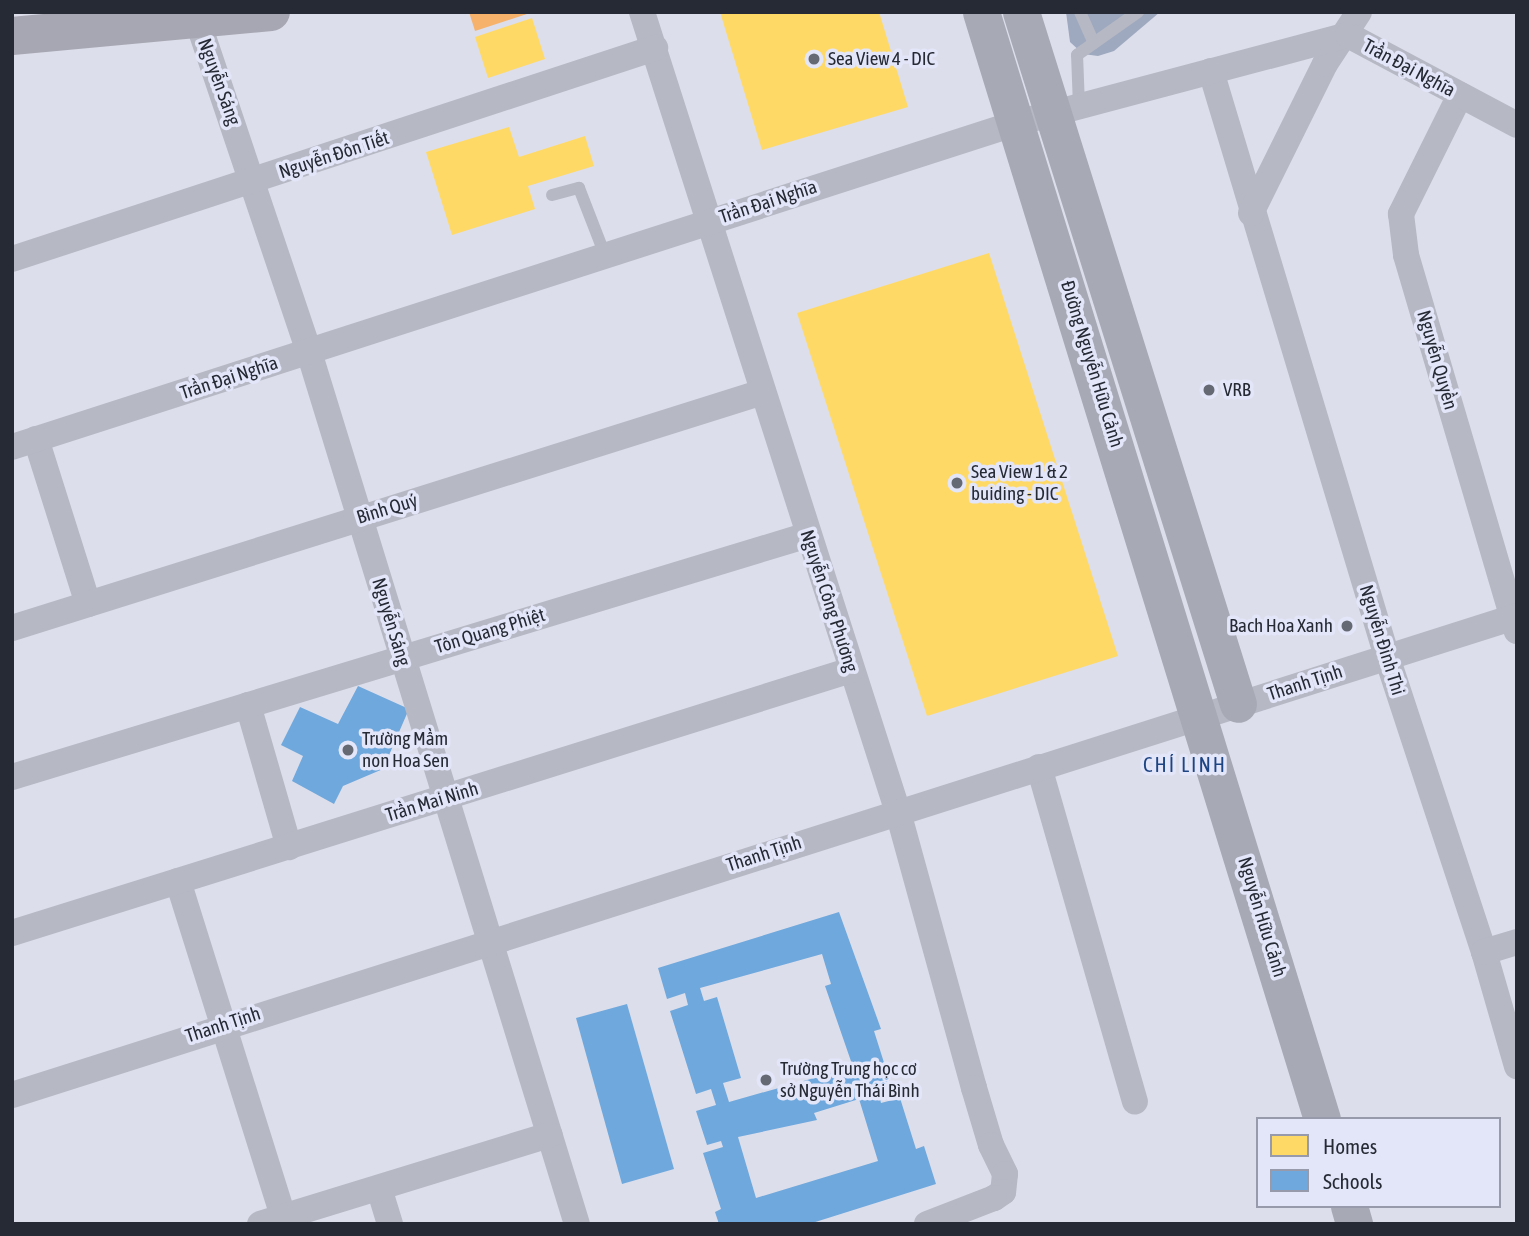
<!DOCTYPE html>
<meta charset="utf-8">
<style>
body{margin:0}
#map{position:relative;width:1529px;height:1236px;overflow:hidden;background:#dddeeb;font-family:"Asap Condensed",sans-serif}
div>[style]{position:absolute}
.homes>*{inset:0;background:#ffd966}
.schools>*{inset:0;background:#6fa8dc}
.health>*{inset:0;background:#f6b26b}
.building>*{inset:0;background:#9ea9bf}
.lane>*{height:12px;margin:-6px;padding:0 6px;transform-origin:6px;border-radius:6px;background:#b6b8c4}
.street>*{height:26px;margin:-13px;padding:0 13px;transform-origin:13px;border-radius:13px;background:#b6b8c4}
.secondary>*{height:37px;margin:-18.5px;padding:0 18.5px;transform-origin:18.5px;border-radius:18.5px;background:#a7a9b5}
.primary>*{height:38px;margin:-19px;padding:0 19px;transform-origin:19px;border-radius:19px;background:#a6a7b2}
.dots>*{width:19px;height:19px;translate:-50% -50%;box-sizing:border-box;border:4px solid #e3e5f9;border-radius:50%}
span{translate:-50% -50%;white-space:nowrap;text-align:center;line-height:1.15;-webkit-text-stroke:7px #e3e5f9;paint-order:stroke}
.poi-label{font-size:19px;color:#252a34}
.left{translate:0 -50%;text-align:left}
.right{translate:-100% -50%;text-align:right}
.street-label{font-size:19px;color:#252a34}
.neighbourhood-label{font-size:21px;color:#1e4583;letter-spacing:2px}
.frame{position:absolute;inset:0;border:14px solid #252a34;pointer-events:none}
.legend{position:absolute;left:1256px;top:1117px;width:245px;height:91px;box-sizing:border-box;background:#e3e5f9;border:2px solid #979aaa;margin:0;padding:9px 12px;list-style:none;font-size:21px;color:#252a34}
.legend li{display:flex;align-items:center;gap:14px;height:35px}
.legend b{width:35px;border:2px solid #979aaa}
</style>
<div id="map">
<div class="homes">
<i style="clip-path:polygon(720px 12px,879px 12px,908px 107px,762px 150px)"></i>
<i style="clip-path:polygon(532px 18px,545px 59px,488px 78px,475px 37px)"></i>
<i style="clip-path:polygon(509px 127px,519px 157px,585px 136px,594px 166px,528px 186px,535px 209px,452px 235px,426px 152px)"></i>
<i style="clip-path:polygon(989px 253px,1118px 656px,927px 716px,797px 313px)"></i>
</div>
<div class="schools">
<i style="clip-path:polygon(358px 686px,409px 709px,383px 769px,343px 786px,334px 804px,292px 781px,303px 756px,281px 745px,300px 707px,338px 724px)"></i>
<i style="clip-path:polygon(evenodd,839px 912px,881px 1029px,874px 1031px,893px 1091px,879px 1095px,881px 1103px,900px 1098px,916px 1149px,924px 1146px,936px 1184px,809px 1224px,719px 1224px,715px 1212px,721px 1209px,703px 1153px,723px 1147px,721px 1141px,707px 1145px,696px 1111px,716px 1105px,711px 1089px,696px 1094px,670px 1011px,688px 1005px,685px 993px,667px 999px,658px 968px,839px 912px,822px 954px,831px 984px,825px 986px,853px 1067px,729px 1102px,723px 1083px,741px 1078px,717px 997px,704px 1001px,700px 988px,822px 954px,839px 912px,859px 1099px,878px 1161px,756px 1198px,738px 1137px,817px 1120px,814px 1113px,859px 1099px)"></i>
<i style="clip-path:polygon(627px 1004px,674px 1169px,622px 1184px,576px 1018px)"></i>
</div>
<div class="health">
<i style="clip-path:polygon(469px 12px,530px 12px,530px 13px,475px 31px)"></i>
</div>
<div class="building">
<i style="clip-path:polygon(1066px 12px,1160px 12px,1114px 51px,1098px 56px,1083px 54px,1070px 42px)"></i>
</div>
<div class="lane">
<i style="left:1080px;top:12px;width:34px;rotate:66deg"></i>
<i style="left:1079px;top:106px;width:51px;rotate:-92.2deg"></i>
<i style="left:1077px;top:55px;width:75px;rotate:-35.2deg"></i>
<i style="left:552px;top:195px;width:28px;rotate:-15deg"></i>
<i style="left:579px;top:188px;width:72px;rotate:68.8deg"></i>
</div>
<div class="street">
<i style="left:642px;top:12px;width:840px;rotate:72.26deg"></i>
<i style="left:898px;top:812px;width:286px;rotate:74.6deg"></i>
<i style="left:974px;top:1088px;width:59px;rotate:73.4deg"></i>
<i style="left:991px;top:1145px;width:32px;rotate:64deg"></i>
<i style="left:1005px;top:1174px;width:18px;rotate:96deg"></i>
<i style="left:1003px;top:1192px;width:11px;rotate:146deg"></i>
<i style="left:994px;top:1198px;width:72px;rotate:158.8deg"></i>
<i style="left:198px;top:22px;width:348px;rotate:71.4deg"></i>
<i style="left:309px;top:352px;width:912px;rotate:72.92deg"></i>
<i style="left:1211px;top:71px;width:612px;rotate:73.28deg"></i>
<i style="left:1387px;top:657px;width:311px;rotate:71.8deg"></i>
<i style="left:1484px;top:952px;width:119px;rotate:73.9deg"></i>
<i style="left:1460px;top:95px;width:133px;rotate:116.4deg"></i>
<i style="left:1401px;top:214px;width:41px;rotate:83deg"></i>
<i style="left:1406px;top:255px;width:392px;rotate:73.6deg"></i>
<i style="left:1251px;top:213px;width:166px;rotate:-63.6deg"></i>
<i style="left:1325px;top:64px;width:62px;rotate:-56.8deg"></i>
<i style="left:12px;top:259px;width:677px;rotate:-18.17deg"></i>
<i style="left:36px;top:439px;width:173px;rotate:72.5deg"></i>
<i style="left:12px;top:447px;width:1056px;rotate:-17.87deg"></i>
<i style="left:1017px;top:123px;width:342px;rotate:-14.9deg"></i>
<i style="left:1348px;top:35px;width:191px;rotate:28deg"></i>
<i style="left:12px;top:628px;width:787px;rotate:-17.45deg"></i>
<i style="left:248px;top:705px;width:148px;rotate:73.9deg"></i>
<i style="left:1039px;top:767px;width:348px;rotate:74deg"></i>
<i style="left:12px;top:777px;width:832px;rotate:-16.91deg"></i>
<i style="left:178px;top:881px;width:352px;rotate:72.6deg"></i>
<i style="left:12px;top:933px;width:879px;rotate:-17.4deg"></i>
<i style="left:1484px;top:952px;width:34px;rotate:-17deg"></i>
<i style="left:12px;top:1095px;width:1579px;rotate:-17.65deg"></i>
<i style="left:379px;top:1188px;width:38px;rotate:73deg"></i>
<i style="left:260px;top:1224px;width:303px;rotate:-17.1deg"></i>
</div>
<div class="secondary">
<i style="left:981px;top:12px;width:1158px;rotate:72.88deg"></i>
<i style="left:1021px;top:12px;width:725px;rotate:72.59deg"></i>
<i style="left:1349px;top:1206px;width:19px;rotate:74deg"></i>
</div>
<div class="primary">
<i style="left:12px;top:36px;width:260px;rotate:-5.3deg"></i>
</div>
<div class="dots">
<i style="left:814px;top:59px;background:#656974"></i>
<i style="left:1209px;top:390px;background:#656974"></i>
<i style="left:957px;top:483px;background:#656974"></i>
<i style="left:1347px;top:626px;background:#656974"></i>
<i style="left:348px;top:750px;background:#656974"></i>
<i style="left:766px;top:1080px;background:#656974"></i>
</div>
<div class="poi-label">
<span class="left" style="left:828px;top:59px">Sea View 4 - DIC</span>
<span class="left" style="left:1223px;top:390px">VRB</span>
<span class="left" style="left:971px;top:483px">Sea View 1 &amp; 2<br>buiding - DIC</span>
<span class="right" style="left:1333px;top:626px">Bach Hoa Xanh</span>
<span class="left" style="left:362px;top:750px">Trường Mầm<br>non Hoa Sen</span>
<span class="left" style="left:780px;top:1080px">Trường Trung học cơ<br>sở Nguyễn Thái Bình</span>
</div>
<div class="street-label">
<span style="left:1409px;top:68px;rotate:28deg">Trần Đại Nghĩa</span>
<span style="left:219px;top:82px;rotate:70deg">Nguyễn Sáng</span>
<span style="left:334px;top:155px;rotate:-18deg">Nguyễn Đôn Tiết</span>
<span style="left:768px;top:202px;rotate:-18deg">Trần Đại Nghĩa</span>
<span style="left:1437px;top:360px;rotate:74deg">Nguyễn Quyền</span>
<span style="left:1092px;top:364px;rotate:73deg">Đường Nguyễn Hữu Cảnh</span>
<span style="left:229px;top:378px;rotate:-18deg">Trần Đại Nghĩa</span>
<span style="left:387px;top:509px;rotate:-17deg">Bình Quý</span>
<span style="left:829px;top:601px;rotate:72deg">Nguyễn Công Phương</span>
<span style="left:391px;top:622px;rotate:73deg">Nguyễn Sáng</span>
<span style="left:490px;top:631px;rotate:-17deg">Tôn Quang Phiệt</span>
<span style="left:1382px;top:640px;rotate:73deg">Nguyễn Đình Thi</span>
<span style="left:1305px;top:683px;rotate:-18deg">Thanh Tịnh</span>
<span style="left:432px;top:802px;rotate:-17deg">Trần Mai Ninh</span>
<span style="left:764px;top:854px;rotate:-18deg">Thanh Tịnh</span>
<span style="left:1262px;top:917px;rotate:73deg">Nguyễn Hữu Cảnh</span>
<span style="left:223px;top:1025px;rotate:-18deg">Thanh Tịnh</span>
</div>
<div class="neighbourhood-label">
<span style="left:1185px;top:764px">CHÍ LINH</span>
</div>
<div class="frame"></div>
<ul class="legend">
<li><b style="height:19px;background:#ffd966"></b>Homes</li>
<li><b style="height:19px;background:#6fa8dc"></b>Schools</li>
</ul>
</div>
